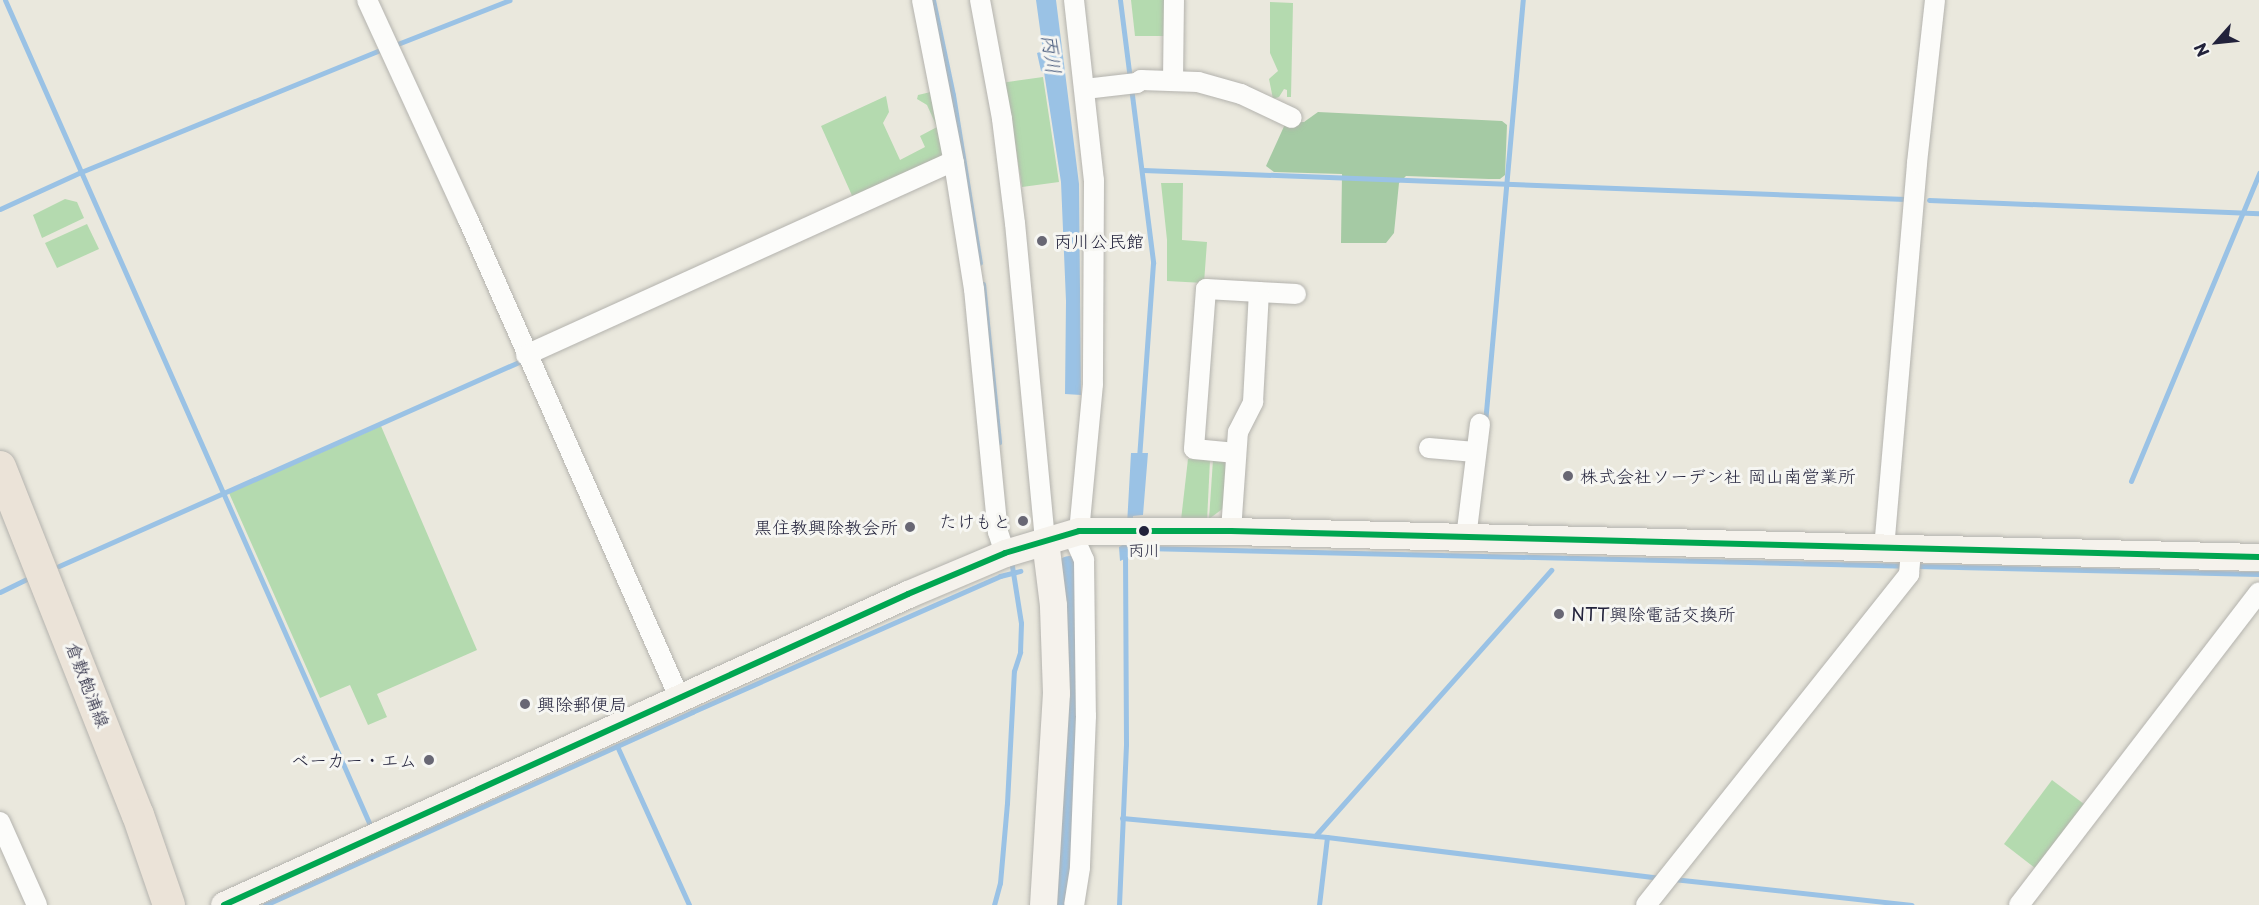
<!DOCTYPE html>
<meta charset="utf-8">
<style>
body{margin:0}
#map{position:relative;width:2259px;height:905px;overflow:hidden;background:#eae8dd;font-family:"Playpen Sans","Klee One",sans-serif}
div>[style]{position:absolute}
.green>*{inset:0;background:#b4daaf}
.forest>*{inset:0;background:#a5caa4}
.water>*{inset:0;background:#9ac2e5}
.stream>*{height:5px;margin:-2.5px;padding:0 2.5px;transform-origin:2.5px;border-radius:2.5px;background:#9ac2e5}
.river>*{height:32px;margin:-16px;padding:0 16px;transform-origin:16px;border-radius:16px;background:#9ac2e5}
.roads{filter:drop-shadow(0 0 2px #b4b3ae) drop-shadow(0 0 2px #b4b3ae)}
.street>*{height:20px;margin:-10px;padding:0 10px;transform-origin:10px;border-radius:10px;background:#fcfcfa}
.secondary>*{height:27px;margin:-13.5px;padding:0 13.5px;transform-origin:13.5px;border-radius:13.5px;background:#f5f2ec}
.primary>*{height:32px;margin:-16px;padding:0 16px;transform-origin:16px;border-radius:16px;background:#ebe3d8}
.bus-1>*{height:6px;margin:-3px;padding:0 3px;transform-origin:3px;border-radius:3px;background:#00a651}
.dots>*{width:16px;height:16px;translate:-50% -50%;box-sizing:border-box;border:3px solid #f6f6f2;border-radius:50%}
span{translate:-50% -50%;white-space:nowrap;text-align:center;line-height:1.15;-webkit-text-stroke:6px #f6f6f2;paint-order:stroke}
.bus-label{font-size:16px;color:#22223b}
.poi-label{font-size:18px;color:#22223b}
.left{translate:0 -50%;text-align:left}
.right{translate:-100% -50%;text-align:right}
.street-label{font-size:18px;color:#22223b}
.water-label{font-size:20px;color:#405478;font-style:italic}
.north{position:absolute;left:2187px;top:12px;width:60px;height:60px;-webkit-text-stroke:4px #f6f6f2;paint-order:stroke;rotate:243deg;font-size:16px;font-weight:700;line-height:24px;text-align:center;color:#22223b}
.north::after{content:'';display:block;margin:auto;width:21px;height:27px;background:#22223b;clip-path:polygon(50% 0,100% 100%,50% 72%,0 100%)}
</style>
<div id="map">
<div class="green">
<i style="clip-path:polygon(1131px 0,1170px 0,1170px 36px,1135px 36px)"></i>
<i style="clip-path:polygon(1270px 2px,1293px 3px,1291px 97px,1287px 97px,1287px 90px,1284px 89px,1279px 97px,1273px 99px,1269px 79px,1278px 71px,1270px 53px)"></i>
<i style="clip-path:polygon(1043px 77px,1059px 182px,1022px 187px,1013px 131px,1001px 83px)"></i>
<i style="clip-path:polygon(935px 91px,949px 158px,854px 200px,821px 126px,886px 96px,889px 112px,883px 123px,900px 160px,925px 147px,920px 136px,937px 127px,927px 105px,917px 99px,918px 95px)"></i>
<i style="clip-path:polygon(1161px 183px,1183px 183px,1182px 240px,1207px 242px,1204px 283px,1167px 281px,1167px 240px)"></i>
<i style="clip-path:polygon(65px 199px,77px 202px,84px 218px,42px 238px,33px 215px)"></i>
<i style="clip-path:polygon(87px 224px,99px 249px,57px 268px,45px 243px)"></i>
<i style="clip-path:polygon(381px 426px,477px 650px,377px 694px,387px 717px,368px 725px,350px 685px,320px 698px,229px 493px)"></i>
<i style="clip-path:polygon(1188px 459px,1210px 460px,1207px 521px,1181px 520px)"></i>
<i style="clip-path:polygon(1213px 460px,1224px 461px,1228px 467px,1225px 507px,1209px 519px)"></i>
<i style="clip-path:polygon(2052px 780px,2084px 804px,2035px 868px,2004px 844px)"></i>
</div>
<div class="forest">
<i style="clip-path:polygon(1318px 112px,1502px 121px,1507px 125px,1505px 175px,1500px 179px,1489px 179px,1406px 176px,1399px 183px,1394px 233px,1386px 243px,1341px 243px,1342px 174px,1274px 172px,1266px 166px,1286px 122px,1304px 122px)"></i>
</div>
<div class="water">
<i style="clip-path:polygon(1036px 0,1056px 0,1079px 184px,1081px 395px,1065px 394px,1066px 301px,1061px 182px,1044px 72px,1041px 71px,1037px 53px,1043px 51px)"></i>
<i style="clip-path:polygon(1131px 453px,1148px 453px,1143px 515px,1133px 516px,1133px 543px,1152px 544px,1152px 551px,1142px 551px,1120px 561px,1119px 547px,1126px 543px)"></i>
</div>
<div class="stream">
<i style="left:5px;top:0;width:904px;rotate:66.13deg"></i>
<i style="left:933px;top:0;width:97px;rotate:78.1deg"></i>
<i style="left:953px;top:95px;width:170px;rotate:80.9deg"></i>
<i style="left:1120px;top:0;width:265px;rotate:82.8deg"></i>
<i style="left:1153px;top:263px;width:196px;rotate:94.1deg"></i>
<i style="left:395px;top:45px;width:123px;rotate:-21.4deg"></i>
<i style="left:1143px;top:170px;width:763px;rotate:2.18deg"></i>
<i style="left:1929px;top:200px;width:330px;rotate:2.3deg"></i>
<i style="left:0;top:209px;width:89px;rotate:-24.6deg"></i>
<i style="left:81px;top:172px;width:323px;rotate:-22.2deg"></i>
<i style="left:983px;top:284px;width:159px;rotate:84.2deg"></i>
<i style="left:1485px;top:423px;width:425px;rotate:-84.9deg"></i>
<i style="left:2131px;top:481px;width:334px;rotate:-67.4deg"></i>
<i style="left:1145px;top:548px;width:1114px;rotate:1.34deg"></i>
<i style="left:59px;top:566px;width:505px;rotate:-23.93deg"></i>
<i style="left:0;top:592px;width:28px;rotate:-26deg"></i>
<i style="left:617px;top:746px;width:175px;rotate:65.6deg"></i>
<i style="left:1122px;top:818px;width:206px;rotate:5.3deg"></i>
<i style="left:1327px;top:837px;width:336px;rotate:7deg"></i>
<i style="left:1315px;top:836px;width:356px;rotate:-48.4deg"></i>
<i style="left:1673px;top:879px;width:240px;rotate:6.2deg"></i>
<i style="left:265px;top:905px;width:469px;rotate:-24.3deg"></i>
<i style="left:692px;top:712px;width:337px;rotate:-23.8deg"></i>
<i style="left:1000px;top:576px;width:21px;rotate:-14deg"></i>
<i style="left:994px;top:905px;width:23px;rotate:-75deg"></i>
<i style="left:1000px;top:883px;width:80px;rotate:-85deg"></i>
<i style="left:1007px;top:803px;width:132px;rotate:-87deg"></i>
<i style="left:1014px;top:671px;width:20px;rotate:-72deg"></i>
<i style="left:1020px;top:652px;width:29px;rotate:-88deg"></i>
<i style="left:1021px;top:623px;width:58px;rotate:-99deg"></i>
<i style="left:1119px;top:905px;width:161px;rotate:-87.5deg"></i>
<i style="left:1126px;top:744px;width:191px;rotate:-90.3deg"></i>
<i style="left:1319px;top:905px;width:68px;rotate:-83.3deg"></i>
</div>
<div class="river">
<i style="left:1061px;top:905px;width:153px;rotate:-85.9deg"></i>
<i style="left:1072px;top:752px;width:121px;rotate:-89.5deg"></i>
<i style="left:1073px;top:631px;width:59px;rotate:-92.9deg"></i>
</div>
<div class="roads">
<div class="street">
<i style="left:367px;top:0;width:239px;rotate:65.3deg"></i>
<i style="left:467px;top:217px;width:525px;rotate:66.17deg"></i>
<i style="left:922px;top:0;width:166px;rotate:78.9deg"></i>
<i style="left:954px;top:163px;width:128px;rotate:81deg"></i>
<i style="left:974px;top:289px;width:244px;rotate:84.4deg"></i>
<i style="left:998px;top:532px;width:22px;rotate:72deg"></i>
<i style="left:980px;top:0;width:121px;rotate:79.5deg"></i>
<i style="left:1002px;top:119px;width:105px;rotate:82.9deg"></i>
<i style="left:1015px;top:223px;width:319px;rotate:84.6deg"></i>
<i style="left:1074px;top:0;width:181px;rotate:83.7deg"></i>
<i style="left:1094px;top:180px;width:204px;rotate:90.3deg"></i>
<i style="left:1093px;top:384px;width:148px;rotate:95.4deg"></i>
<i style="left:1173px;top:80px;width:80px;rotate:-89.3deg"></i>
<i style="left:1085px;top:89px;width:52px;rotate:-6.6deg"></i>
<i style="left:1137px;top:83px;width:5px;rotate:-37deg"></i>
<i style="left:1141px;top:80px;width:57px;rotate:2deg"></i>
<i style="left:1198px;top:82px;width:45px;rotate:15.6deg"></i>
<i style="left:1241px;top:94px;width:56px;rotate:25.2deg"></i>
<i style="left:1259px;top:292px;width:37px;rotate:3deg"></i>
<i style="left:526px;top:355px;width:469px;rotate:-24.4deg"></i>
<i style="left:1429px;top:448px;width:46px;rotate:5deg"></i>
<i style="left:1231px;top:531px;width:99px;rotate:-86deg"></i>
<i style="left:1238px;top:432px;width:34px;rotate:-63deg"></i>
<i style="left:1253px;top:402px;width:110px;rotate:-86.9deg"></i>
<i style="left:1259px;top:292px;width:53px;rotate:-176.8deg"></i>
<i style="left:1206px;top:289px;width:160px;rotate:94.3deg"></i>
<i style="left:1194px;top:449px;width:42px;rotate:5.4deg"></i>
<i style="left:1072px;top:533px;width:30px;rotate:66deg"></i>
<i style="left:1084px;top:560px;width:156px;rotate:89.3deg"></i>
<i style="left:1086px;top:716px;width:152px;rotate:92.3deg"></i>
<i style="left:1080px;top:868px;width:37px;rotate:99deg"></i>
<i style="left:1466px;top:538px;width:115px;rotate:-83deg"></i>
<i style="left:1884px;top:549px;width:387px;rotate:-85.1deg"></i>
<i style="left:1917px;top:163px;width:164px;rotate:-83.7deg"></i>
<i style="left:0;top:822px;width:91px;rotate:66deg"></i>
<i style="left:1646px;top:905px;width:423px;rotate:-51.5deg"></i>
<i style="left:1909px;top:574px;width:25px;rotate:-85deg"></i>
<i style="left:2019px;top:905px;width:394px;rotate:-52.5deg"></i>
</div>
<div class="secondary">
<i style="left:224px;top:905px;width:751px;rotate:-24.45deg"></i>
<i style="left:908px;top:594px;width:105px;rotate:-22.9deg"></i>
<i style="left:1005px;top:553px;width:77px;rotate:-16.6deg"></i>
<i style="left:1079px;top:531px;width:152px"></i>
<i style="left:1231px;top:531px;width:1028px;rotate:1.45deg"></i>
<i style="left:1043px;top:905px;width:212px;rotate:-86.5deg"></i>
<i style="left:1056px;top:693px;width:88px;rotate:-92deg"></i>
<i style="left:1053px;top:605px;width:64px;rotate:-97.1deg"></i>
</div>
<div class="primary">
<i style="left:0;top:467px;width:374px;rotate:68.4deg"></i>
<i style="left:138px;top:815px;width:95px;rotate:71deg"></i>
</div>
</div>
<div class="bus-1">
<i style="left:224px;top:905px;width:751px;rotate:-24.45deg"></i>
<i style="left:908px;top:594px;width:105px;rotate:-22.9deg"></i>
<i style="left:1005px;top:553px;width:77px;rotate:-16.6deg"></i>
<i style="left:1079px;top:531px;width:152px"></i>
<i style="left:1231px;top:531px;width:1028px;rotate:1.45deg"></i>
</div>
<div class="dots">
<i style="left:1042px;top:241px;background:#686774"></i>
<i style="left:1568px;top:476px;background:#686774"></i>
<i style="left:1023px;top:521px;background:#686774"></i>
<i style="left:910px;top:527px;background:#686774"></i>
<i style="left:1144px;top:531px;background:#22223b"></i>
<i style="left:1559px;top:614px;background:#686774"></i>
<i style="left:525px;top:704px;background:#686774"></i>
<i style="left:429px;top:760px;background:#686774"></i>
</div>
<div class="bus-label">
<span style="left:1144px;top:549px">丙川</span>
</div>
<div class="poi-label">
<span class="left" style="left:1054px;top:241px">丙川公民館</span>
<span class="left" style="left:1580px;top:476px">株式会社ソーデン社 岡山南営業所</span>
<span class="right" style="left:1011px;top:521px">たけもと</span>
<span class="right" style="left:898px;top:527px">黒住教興除教会所</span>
<span class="left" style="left:1571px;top:614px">NTT興除電話交換所</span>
<span class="left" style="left:537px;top:704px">興除郵便局</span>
<span class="right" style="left:417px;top:760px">ベーカー・エム</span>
</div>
<div class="street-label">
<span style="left:88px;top:685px;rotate:69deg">倉敷飽浦線</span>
</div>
<div class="water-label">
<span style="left:1052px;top:54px;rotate:83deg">丙川</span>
</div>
<div class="north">N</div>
</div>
